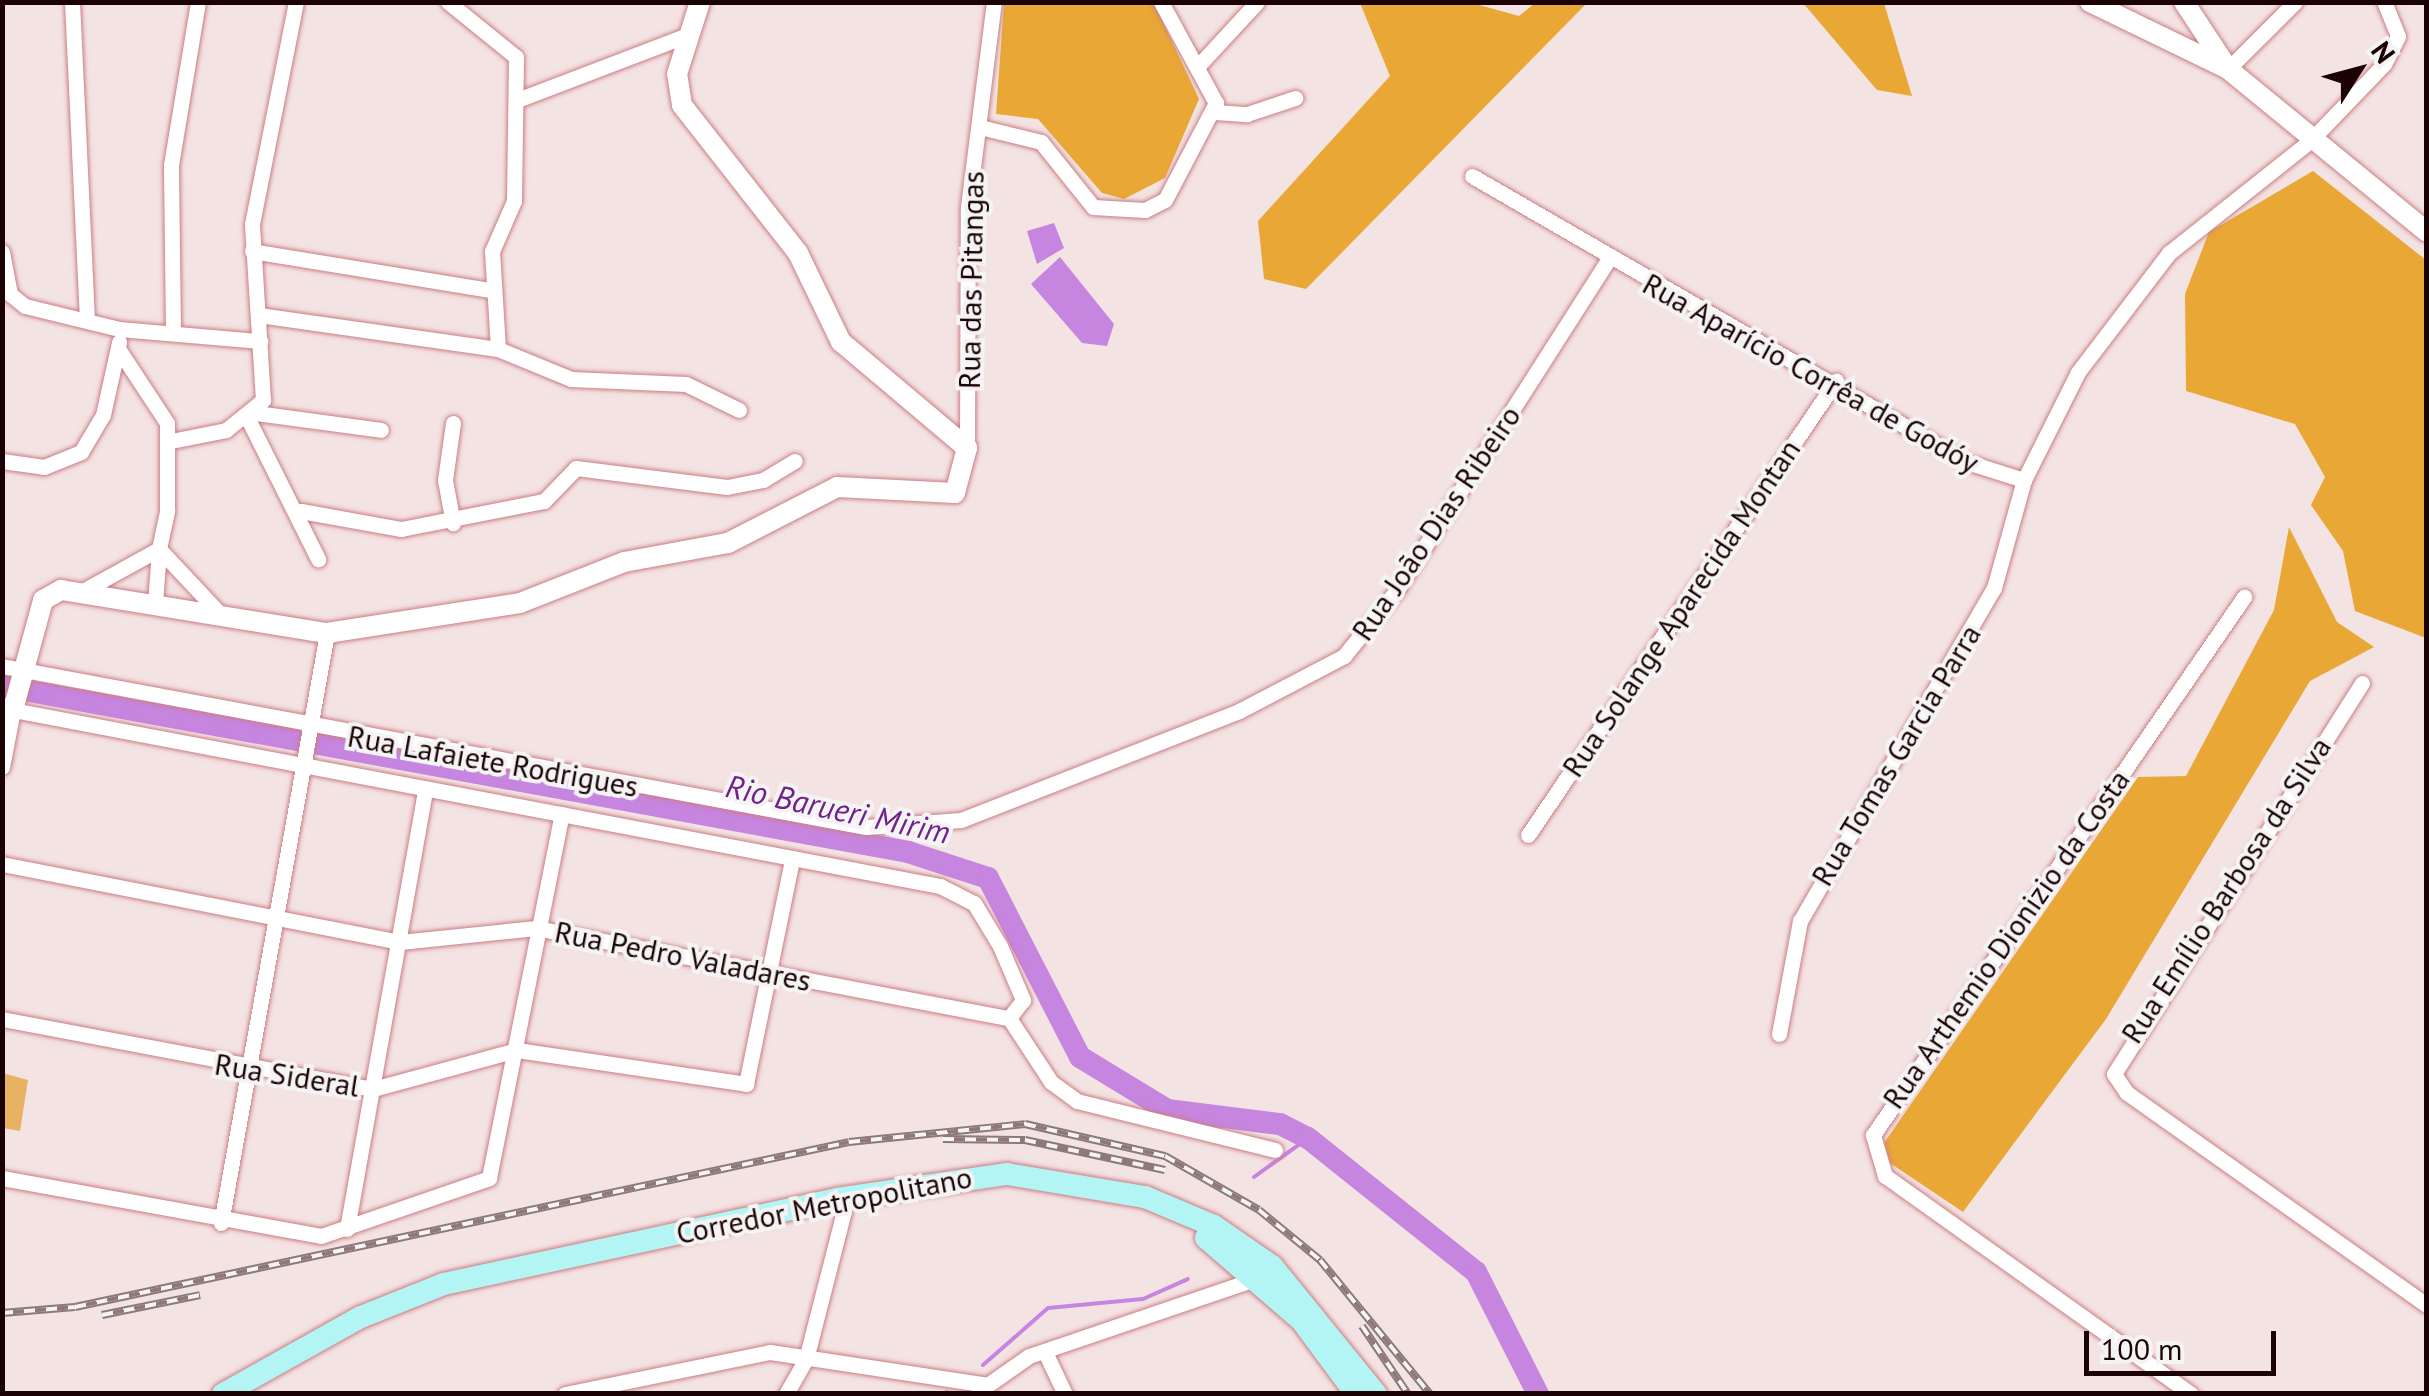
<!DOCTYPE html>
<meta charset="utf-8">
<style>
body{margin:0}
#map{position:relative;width:2429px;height:1396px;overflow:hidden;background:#f4e3e3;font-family:"PT Sans",sans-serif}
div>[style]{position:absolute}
.green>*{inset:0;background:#e7b262}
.forest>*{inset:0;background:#e9a736}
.water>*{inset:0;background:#c685df}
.stream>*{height:4px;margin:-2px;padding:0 2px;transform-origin:2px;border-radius:2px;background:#c685df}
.river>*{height:22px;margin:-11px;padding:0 11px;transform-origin:11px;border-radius:11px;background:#c685df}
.roads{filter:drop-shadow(0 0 2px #ca7e83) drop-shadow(0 0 2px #ca7e83)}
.street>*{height:15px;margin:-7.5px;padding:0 7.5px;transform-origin:7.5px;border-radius:7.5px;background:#fff}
.secondary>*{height:20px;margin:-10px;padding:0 10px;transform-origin:10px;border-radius:10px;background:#fff}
.primary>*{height:22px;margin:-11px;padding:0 11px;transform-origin:11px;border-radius:11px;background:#b3f4f4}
.rail>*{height:8px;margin-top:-4px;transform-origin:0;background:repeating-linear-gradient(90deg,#f4f4f4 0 11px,#8d797a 0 22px);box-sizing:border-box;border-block:2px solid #8d797a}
span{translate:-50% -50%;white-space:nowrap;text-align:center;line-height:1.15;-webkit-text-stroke:8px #f4f4f4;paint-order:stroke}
.street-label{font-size:30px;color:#1b0305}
.water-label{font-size:32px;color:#71208c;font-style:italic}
.frame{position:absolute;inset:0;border:5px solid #1b0305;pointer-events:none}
.north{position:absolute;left:2309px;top:20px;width:100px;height:100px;-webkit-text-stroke:8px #f4f4f4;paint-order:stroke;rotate:54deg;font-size:28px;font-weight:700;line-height:40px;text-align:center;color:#1b0305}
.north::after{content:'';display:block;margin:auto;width:35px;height:45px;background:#1b0305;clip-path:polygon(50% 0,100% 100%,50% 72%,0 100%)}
.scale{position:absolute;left:2084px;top:1331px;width:192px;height:45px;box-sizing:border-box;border:5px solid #1b0305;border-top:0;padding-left:12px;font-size:30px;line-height:35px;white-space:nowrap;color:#1b0305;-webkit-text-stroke:8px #f4f4f4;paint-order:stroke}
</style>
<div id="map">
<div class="green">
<i style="clip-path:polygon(2px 1073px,28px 1080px,20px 1131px,3px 1128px)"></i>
</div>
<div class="forest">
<i style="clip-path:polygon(1004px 3px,1154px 3px,1199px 99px,1165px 178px,1124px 199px,1102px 193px,1038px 119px,996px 114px)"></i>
<i style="clip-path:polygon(1360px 3px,1472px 3px,1519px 16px,1535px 3px,1587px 3px,1306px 289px,1264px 279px,1258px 221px,1390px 76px)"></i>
<i style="clip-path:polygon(1803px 3px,1884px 3px,1912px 96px,1877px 90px)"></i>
<i style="clip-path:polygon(2313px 171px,2426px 260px,2426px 638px,2355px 611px,2343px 551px,2311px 505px,2325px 477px,2295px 424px,2186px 391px,2185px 294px,2209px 232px)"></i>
<i style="clip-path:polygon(2289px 527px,2337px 622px,2374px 647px,2310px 681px,2106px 1019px,1963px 1212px,1890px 1163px,1884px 1143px,2138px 777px,2186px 776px,2274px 610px)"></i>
</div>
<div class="water">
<i style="clip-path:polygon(1054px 223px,1064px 248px,1037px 264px,1027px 231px)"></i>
<i style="clip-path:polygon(1060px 257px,1114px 324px,1107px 346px,1082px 343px,1031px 284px)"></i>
</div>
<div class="stream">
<i style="left:1254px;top:1177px;width:67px;rotate:-35.8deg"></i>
<i style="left:983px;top:1365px;width:86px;rotate:-41.2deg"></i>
<i style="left:1048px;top:1308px;width:95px;rotate:-5.4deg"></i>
<i style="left:1143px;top:1299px;width:49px;rotate:-24deg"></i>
<i style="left:943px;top:1394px;width:4px;rotate:-27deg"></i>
</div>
<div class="river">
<i style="left:2px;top:686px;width:921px;rotate:10.38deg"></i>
<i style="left:908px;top:852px;width:84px;rotate:18deg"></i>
<i style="left:988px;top:878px;width:201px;rotate:62.8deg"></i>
<i style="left:1080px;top:1057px;width:102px;rotate:31.3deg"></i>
<i style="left:1167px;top:1110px;width:114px;rotate:7.1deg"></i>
<i style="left:1280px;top:1124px;width:31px;rotate:27deg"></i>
<i style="left:1308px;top:1138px;width:215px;rotate:38.6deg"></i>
<i style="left:1476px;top:1272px;width:137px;rotate:63.1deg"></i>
</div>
<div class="roads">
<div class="street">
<i style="left:72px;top:2px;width:319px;rotate:87.3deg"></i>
<i style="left:448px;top:2px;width:87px;rotate:39deg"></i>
<i style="left:516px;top:57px;width:144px;rotate:90.8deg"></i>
<i style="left:514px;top:201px;width:55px;rotate:113.7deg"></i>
<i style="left:492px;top:251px;width:98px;rotate:86.5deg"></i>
<i style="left:1198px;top:66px;width:87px;rotate:-47.3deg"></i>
<i style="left:2228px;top:69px;width:95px;rotate:-45deg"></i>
<i style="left:517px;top:100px;width:182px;rotate:-20.9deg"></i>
<i style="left:1215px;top:112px;width:32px;rotate:4deg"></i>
<i style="left:1247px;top:114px;width:51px;rotate:-18.4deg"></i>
<i style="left:980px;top:127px;width:63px;rotate:13.8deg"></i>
<i style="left:1041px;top:142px;width:83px;rotate:51.3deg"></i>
<i style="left:1093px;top:207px;width:52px;rotate:3.3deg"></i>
<i style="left:1145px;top:210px;width:22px;rotate:-27deg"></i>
<i style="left:1165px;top:200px;width:110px;rotate:-62.3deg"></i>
<i style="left:1216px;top:103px;width:115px;rotate:-118.6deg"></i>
<i style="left:1472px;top:176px;width:572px;rotate:30.02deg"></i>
<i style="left:1967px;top:462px;width:60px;rotate:17.5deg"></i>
<i style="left:2024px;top:480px;width:121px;rotate:-63.4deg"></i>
<i style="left:2078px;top:372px;width:150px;rotate:-52.6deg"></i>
<i style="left:2169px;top:253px;width:180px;rotate:-38.5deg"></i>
<i style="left:2310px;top:141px;width:107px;rotate:-46.1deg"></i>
<i style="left:2384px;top:64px;width:31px;rotate:-63deg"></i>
<i style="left:2398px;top:36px;width:37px;rotate:-112deg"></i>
<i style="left:252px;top:251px;width:242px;rotate:9.3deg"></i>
<i style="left:2px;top:252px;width:43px;rotate:79.2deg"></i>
<i style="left:10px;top:294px;width:19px;rotate:39deg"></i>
<i style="left:25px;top:306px;width:97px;rotate:13.7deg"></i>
<i style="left:119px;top:329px;width:142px;rotate:4.9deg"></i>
<i style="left:259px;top:315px;width:241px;rotate:8.1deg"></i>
<i style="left:498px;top:349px;width:79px;rotate:22.3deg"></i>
<i style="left:571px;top:379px;width:115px;rotate:2.5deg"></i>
<i style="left:686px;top:384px;width:59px;rotate:26.1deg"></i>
<i style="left:173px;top:332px;width:167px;rotate:-90.7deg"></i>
<i style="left:171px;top:165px;width:165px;rotate:-80.6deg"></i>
<i style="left:256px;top:413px;width:126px;rotate:7.7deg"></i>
<i style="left:248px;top:419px;width:157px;rotate:63.4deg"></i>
<i style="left:453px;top:423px;width:58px;rotate:98deg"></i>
<i style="left:445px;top:480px;width:44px;rotate:79.5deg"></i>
<i style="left:171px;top:441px;width:56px;rotate:-11.3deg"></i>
<i style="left:226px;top:430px;width:48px;rotate:-39deg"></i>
<i style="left:263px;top:400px;width:176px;rotate:-93.6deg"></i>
<i style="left:252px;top:224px;width:226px;rotate:-78.8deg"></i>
<i style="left:967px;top:448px;width:241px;rotate:-89.8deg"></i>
<i style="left:968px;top:207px;width:207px;rotate:-82.8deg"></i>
<i style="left:2px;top:461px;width:42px;rotate:8.1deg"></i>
<i style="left:44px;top:467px;width:40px;rotate:-22deg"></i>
<i style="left:81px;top:452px;width:43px;rotate:-59.3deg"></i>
<i style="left:103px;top:415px;width:75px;rotate:-77.6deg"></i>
<i style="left:301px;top:511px;width:102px;rotate:10.2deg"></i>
<i style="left:401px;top:529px;width:146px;rotate:-11.1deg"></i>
<i style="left:544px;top:501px;width:46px;rotate:-45.9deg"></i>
<i style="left:576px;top:468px;width:152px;rotate:7.2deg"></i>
<i style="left:727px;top:487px;width:37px;rotate:-11deg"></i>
<i style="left:763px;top:480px;width:37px;rotate:-31deg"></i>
<i style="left:79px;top:593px;width:91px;rotate:-28.8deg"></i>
<i style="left:159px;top:549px;width:40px;rotate:-78deg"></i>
<i style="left:167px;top:510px;width:87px;rotate:-90deg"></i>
<i style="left:167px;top:423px;width:87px;rotate:-123.3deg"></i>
<i style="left:155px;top:604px;width:55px;rotate:-85.8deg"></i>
<i style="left:159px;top:549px;width:88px;rotate:46.8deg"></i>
<i style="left:2px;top:666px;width:879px;rotate:10.56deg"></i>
<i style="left:866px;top:827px;width:95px;rotate:-4.2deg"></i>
<i style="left:961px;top:820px;width:299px;rotate:-21.4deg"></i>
<i style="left:1239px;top:711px;width:119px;rotate:-27.6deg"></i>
<i style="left:1344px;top:656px;width:85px;rotate:-51.2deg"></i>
<i style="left:1397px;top:590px;width:392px;rotate:-57.4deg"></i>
<i style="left:2362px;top:683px;width:463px;rotate:122.4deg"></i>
<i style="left:2114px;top:1074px;width:23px;rotate:56deg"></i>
<i style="left:2127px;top:1093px;width:367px;rotate:35.3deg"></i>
<i style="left:2px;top:767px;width:58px;rotate:-79.1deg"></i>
<i style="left:13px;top:710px;width:944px;rotate:10.75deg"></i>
<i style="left:940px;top:886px;width:38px;rotate:27deg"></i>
<i style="left:974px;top:903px;width:50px;rotate:58.8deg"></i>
<i style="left:1000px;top:946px;width:59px;rotate:66.9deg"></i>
<i style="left:1023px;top:1000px;width:23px;rotate:128deg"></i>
<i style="left:1528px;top:835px;width:549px;rotate:-55.85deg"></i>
<i style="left:2px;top:864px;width:406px;rotate:11.1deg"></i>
<i style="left:400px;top:942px;width:137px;rotate:-5.9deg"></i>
<i style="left:536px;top:928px;width:481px;rotate:10.8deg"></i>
<i style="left:1009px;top:1018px;width:77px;rotate:56.7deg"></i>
<i style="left:1051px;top:1082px;width:32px;rotate:36deg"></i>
<i style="left:1077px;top:1101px;width:204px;rotate:13.9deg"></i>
<i style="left:2px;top:1019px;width:378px;rotate:10.7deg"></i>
<i style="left:373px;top:1089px;width:149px;rotate:-15.2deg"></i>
<i style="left:517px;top:1050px;width:232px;rotate:8.4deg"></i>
<i style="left:746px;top:1084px;width:230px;rotate:-78.4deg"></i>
<i style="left:1779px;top:1034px;width:115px;rotate:-79.5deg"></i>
<i style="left:1800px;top:921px;width:385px;rotate:-59.8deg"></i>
<i style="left:1994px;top:588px;width:112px;rotate:-74.5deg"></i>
<i style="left:2px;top:1178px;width:324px;rotate:10.3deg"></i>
<i style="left:321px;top:1236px;width:178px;rotate:-19deg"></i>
<i style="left:489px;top:1178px;width:371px;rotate:-78.7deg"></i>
<i style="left:221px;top:1223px;width:599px;rotate:-79.81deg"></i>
<i style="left:347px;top:1229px;width:447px;rotate:-79.9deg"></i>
<i style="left:1045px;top:1352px;width:47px;rotate:64.5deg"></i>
<i style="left:979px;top:1391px;width:61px;rotate:-35deg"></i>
<i style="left:1029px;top:1356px;width:242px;rotate:-18.8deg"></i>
<i style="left:565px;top:1394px;width:209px;rotate:-11.6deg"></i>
<i style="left:770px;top:1352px;width:219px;rotate:8.6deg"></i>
<i style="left:786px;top:1394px;width:40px;rotate:-60.3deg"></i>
<i style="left:806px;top:1359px;width:153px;rotate:-75.6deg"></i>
<i style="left:2191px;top:1394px;width:376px;rotate:-144.5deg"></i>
<i style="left:1885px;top:1176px;width:43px;rotate:-106.3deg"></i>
<i style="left:1873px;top:1135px;width:654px;rotate:-55.41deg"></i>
</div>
<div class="secondary">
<i style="left:2090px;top:2px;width:153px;rotate:25.9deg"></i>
<i style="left:2228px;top:69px;width:256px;rotate:39.3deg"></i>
<i style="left:2184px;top:2px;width:80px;rotate:56.7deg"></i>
<i style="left:2px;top:708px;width:11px;rotate:10deg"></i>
<i style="left:13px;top:710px;width:114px;rotate:-74.7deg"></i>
<i style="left:43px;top:600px;width:21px;rotate:-29deg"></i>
<i style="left:61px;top:590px;width:269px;rotate:9.2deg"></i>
<i style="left:327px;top:633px;width:195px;rotate:-8.8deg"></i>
<i style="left:520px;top:603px;width:112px;rotate:-21.5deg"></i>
<i style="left:624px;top:562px;width:106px;rotate:-10.4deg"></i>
<i style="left:728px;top:543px;width:123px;rotate:-27.2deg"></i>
<i style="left:837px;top:487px;width:118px;rotate:2.9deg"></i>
<i style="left:955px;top:493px;width:47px;rotate:-75.1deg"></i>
<i style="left:967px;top:448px;width:165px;rotate:-139.9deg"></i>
<i style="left:841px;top:342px;width:99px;rotate:-115.8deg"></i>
<i style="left:798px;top:253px;width:188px;rotate:-128.1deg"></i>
<i style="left:682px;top:105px;width:31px;rotate:-99deg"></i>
<i style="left:677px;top:74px;width:76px;rotate:-72.3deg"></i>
</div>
<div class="primary">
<i style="left:1206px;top:1238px;width:127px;rotate:40.8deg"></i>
<i style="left:1302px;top:1321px;width:91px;rotate:53.5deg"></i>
<i style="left:223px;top:1394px;width:158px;rotate:-29.2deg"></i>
<i style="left:361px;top:1317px;width:89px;rotate:-21.7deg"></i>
<i style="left:444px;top:1284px;width:402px;rotate:-12.2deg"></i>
<i style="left:837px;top:1199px;width:172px;rotate:-8.4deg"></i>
<i style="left:1007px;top:1174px;width:140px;rotate:9.5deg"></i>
<i style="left:1145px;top:1197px;width:75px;rotate:22.8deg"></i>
<i style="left:1214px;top:1226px;width:70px;rotate:34.6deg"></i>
<i style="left:1272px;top:1266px;width:165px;rotate:50.9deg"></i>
</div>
</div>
<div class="rail">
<i style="left:943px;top:1139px;width:82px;rotate:0.7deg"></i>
<i style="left:1025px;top:1140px;width:143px;rotate:12.1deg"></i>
<i style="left:2px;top:1313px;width:73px;rotate:-4.7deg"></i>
<i style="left:75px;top:1307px;width:791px;rotate:-12.03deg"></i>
<i style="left:849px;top:1142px;width:177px;rotate:-5.8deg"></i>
<i style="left:1025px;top:1124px;width:144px;rotate:12.9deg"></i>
<i style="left:1165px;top:1156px;width:108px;rotate:29.9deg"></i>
<i style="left:1259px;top:1210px;width:79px;rotate:39.3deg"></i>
<i style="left:1320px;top:1260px;width:173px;rotate:50.6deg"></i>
<i style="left:102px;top:1315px;width:100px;rotate:-11.5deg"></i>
<i style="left:1362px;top:1326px;width:82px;rotate:55.9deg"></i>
</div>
<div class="street-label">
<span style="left:971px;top:280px;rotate:-89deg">Rua das Pitangas</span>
<span style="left:1811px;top:373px;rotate:29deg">Rua Aparício Corrêa de Godóy</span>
<span style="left:1436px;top:523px;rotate:-56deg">Rua João Dias Ribeiro</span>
<span style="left:1681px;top:608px;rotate:-56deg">Rua Solange Aparecida Montan</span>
<span style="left:1896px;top:755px;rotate:-59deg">Rua Tomas Garcia Parra</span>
<span style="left:493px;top:761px;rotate:10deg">Rua Lafaiete Rodrigues</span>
<span style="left:2226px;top:890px;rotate:-57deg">Rua Emílio Barbosa da Silva</span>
<span style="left:2006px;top:939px;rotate:-55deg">Rua Arthemio Dionizio da Costa</span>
<span style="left:683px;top:956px;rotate:11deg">Rua Pedro Valadares</span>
<span style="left:287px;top:1075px;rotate:9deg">Rua Sideral</span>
<span style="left:824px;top:1205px;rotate:-11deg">Corredor Metropolitano</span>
</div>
<div class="water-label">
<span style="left:838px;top:809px;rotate:12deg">Rio Barueri Mirim</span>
</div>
<div class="frame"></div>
<div class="north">N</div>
<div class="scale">100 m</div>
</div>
